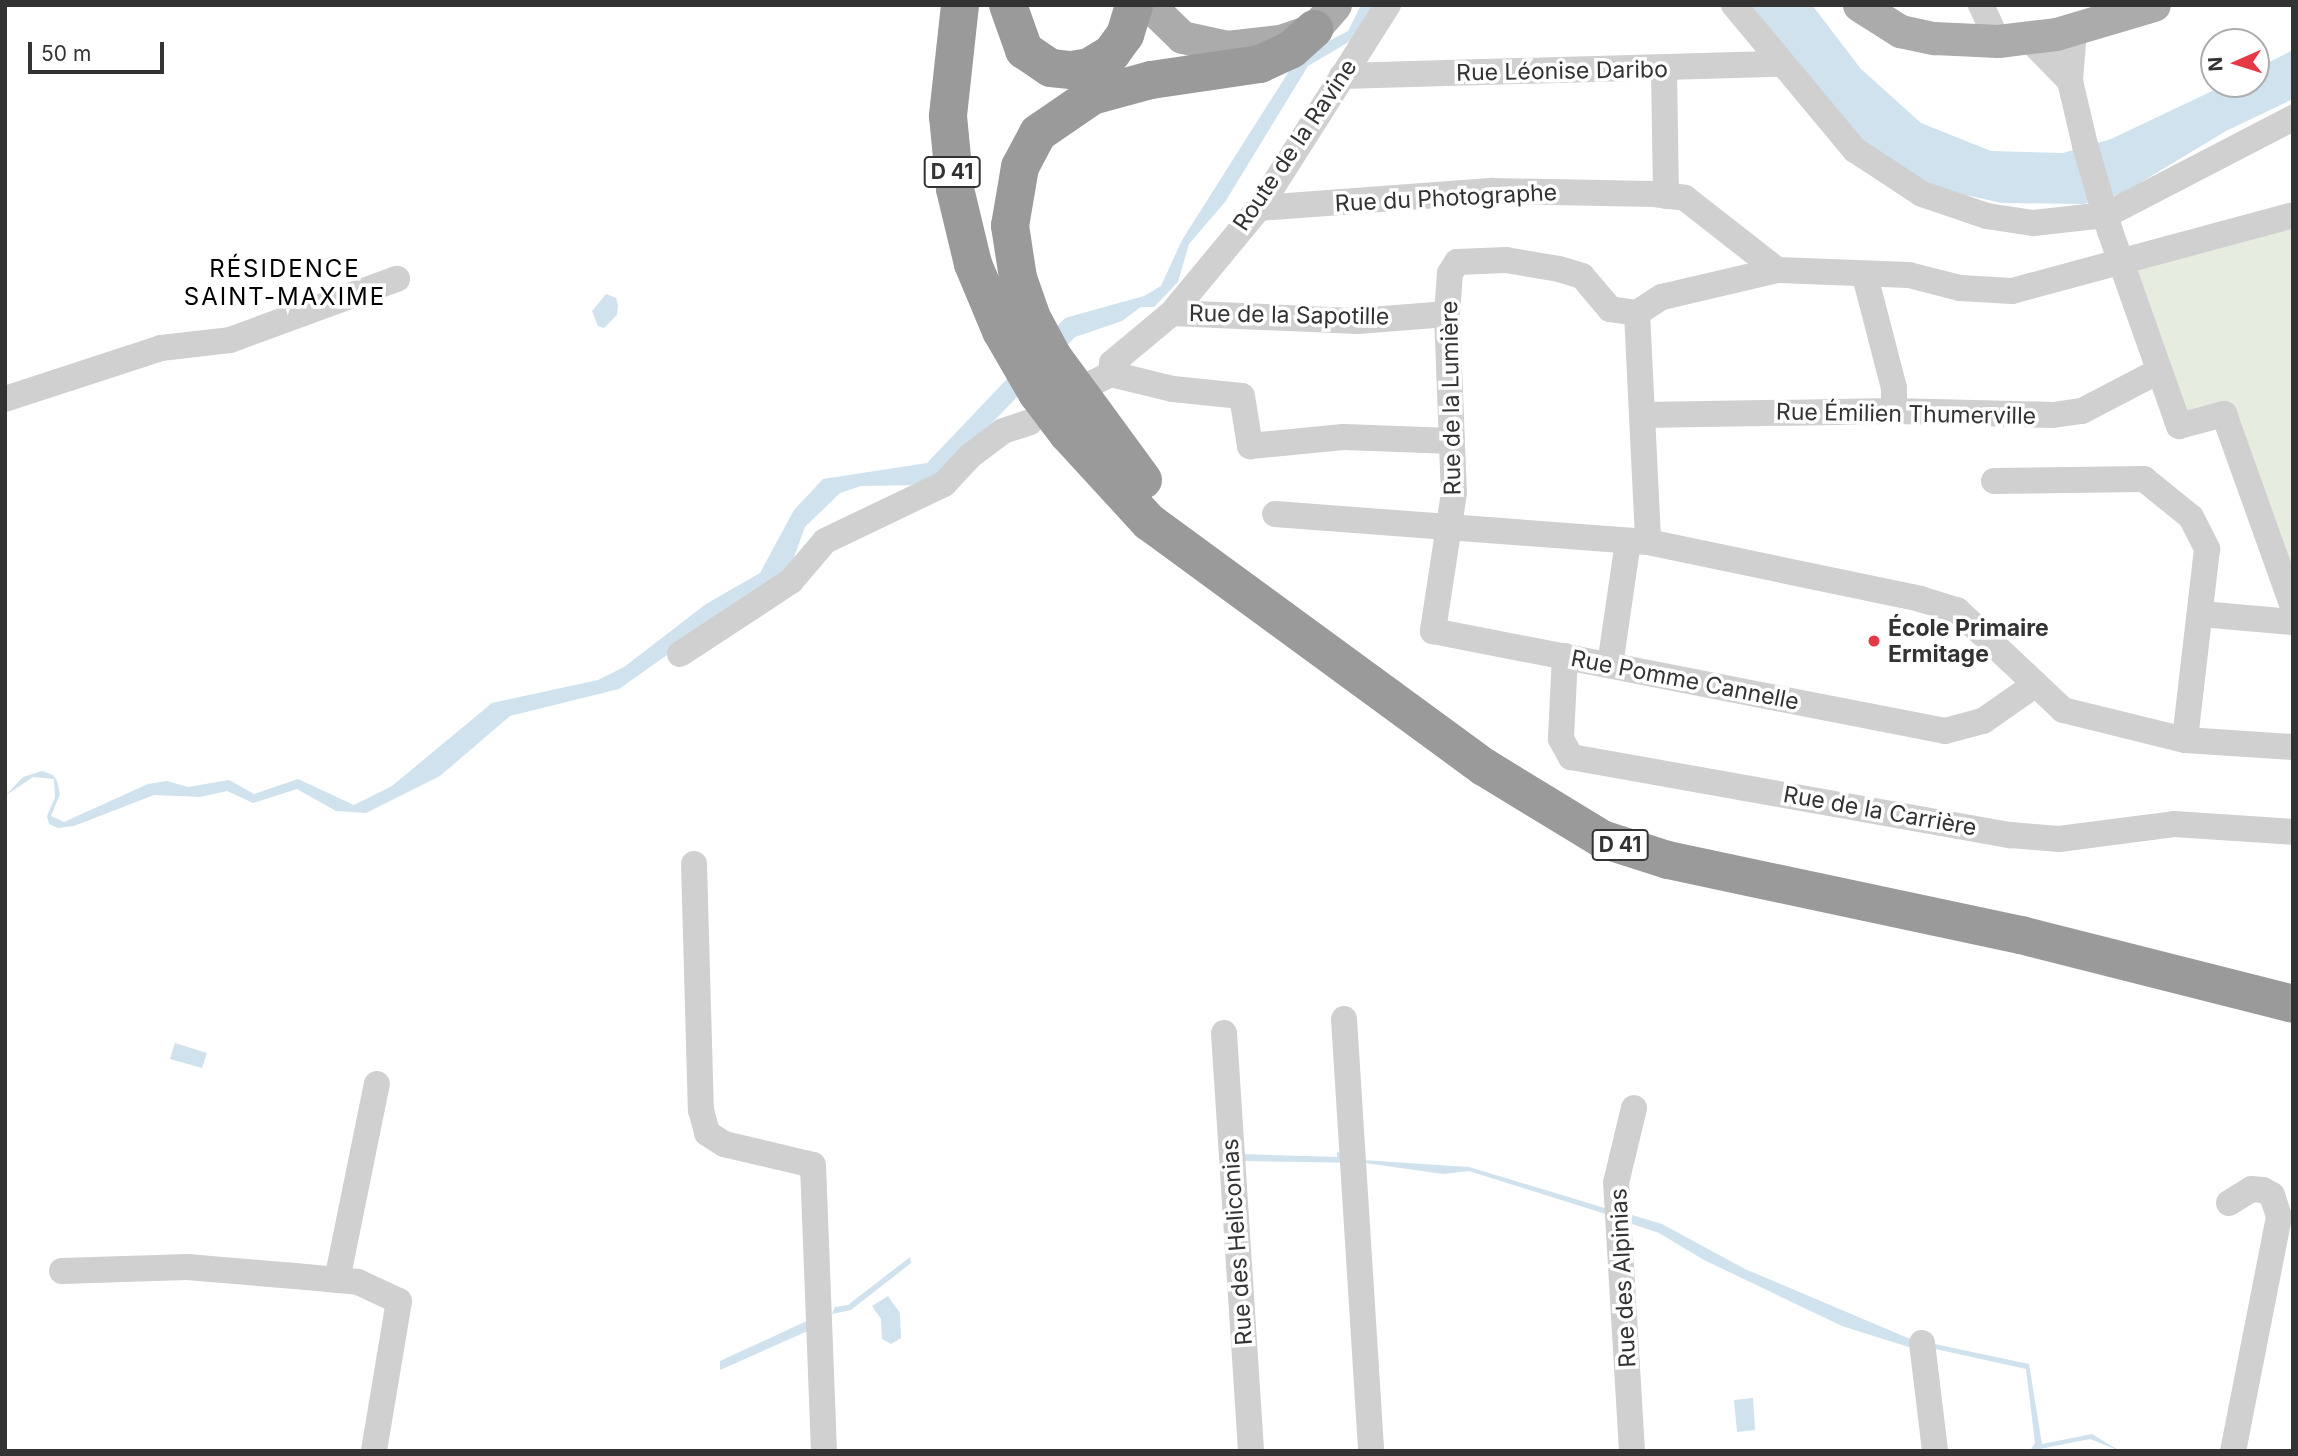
<!DOCTYPE html>
<meta charset="utf-8">
<style>
body{margin:0}
#map{position:relative;width:2298px;height:1456px;overflow:hidden;background:#fff;font-family:Inter,sans-serif}
div>[style]{position:absolute}
.green>*{inset:0;background:#e6ecdf}
.water>*{inset:0;background:#cfe2ee}
.minor>*{height:26px;margin:-13px;padding:0 13px;transform-origin:13px;border-radius:13px;background:#d0d0d0}
.major>*{height:33px;margin:-16.5px;padding:0 16.5px;transform-origin:16.5px;border-radius:16.5px;background:#ababab}
.highway>*{height:38px;margin:-19px;padding:0 19px;transform-origin:19px;border-radius:19px;background:#9a9a9a}
.dots>*{width:19px;height:19px;translate:-50% -50%;box-sizing:border-box;border:4px solid #fff;border-radius:50%}
span{translate:-50% -50%;white-space:nowrap;text-align:center;line-height:1.15;-webkit-text-stroke:7px #fff;paint-order:stroke}
.shield-label span{padding:2px 5px;background:#fff;border:2px solid;border-radius:5px;-webkit-text-stroke-width:0}
.shield-label{font-size:21px;color:#333;font-weight:700}
.street-label{font-size:23px;color:#333}
.poi-label{font-size:23px;color:#333;font-weight:700}
.left{translate:0 -50%;text-align:left}
.neighbourhood-label{font-size:24px;color:#000;letter-spacing:2px}
.frame{position:absolute;inset:0;border:7px solid #333;pointer-events:none}
.north{position:absolute;left:2200px;top:28px;width:70px;height:70px;box-sizing:border-box;background:#fff;border:2px solid #adadad;border-radius:50%;rotate:267deg;font-size:19px;font-weight:700;line-height:28px;text-align:center;color:#333}
.north::after{content:'';display:block;margin:auto;width:24px;height:32px;background:#e63946;clip-path:polygon(50% 0,100% 100%,50% 72%,0 100%)}
.scale{position:absolute;left:28px;top:42px;width:136px;height:32px;box-sizing:border-box;border:4px solid #333;border-top:0;padding-left:9px;font-size:21px;line-height:24px;white-space:nowrap;color:#333;-webkit-text-stroke:5px #fff;paint-order:stroke}
</style>
<div id="map">
<div class="green">
<i style="clip-path:polygon(2293px 222px,2293px 593px,2227px 410px,2183px 419px,2130px 266px)"></i>
</div>
<div class="water">
<i style="clip-path:polygon(1361px 5px,1373px 5px,1352px 40px,1308px 66px,1225px 202px,1189px 244px,1178px 282px,1154px 307px,1141px 307px,1122px 321px,1075px 337px,966px 450px,923px 485px,861px 486px,840px 493px,805px 527px,790px 568px,619px 689px,510px 716px,440px 776px,366px 813px,336px 811px,297px 789px,253px 803px,227px 791px,200px 797px,154px 795px,74px 826px,58px 828px,49px 824px,47px 816px,55px 797px,54px 779px,33px 777px,5px 796px,23px 777px,42px 771px,53px 775px,57px 781px,60px 794px,51px 816px,64px 822px,148px 784px,167px 781px,188px 787px,229px 780px,254px 794px,298px 779px,354px 805px,392px 786px,492px 703px,598px 680px,624px 667px,706px 604px,760px 573px,794px 510px,823px 479px,927px 463px,1065px 318px,1144px 296px,1161px 286px,1182px 240px,1293px 65px,1309px 51px,1348px 31px)"></i>
<i style="clip-path:polygon(1747px 5px,1812px 5px,1861px 69px,1921px 123px,1991px 151px,2063px 153px,2111px 139px,2227px 84px,2256px 84px,2256px 69px,2293px 50px,2293px 99px,2226px 131px,2123px 193px,2084px 204px,2002px 203px,1929px 187px,1865px 145px)"></i>
<i style="clip-path:polygon(606px 294px,616px 298px,618px 305px,617px 315px,604px 328px,598px 326px,592px 311px)"></i>
<i style="clip-path:polygon(175px 1043px,207px 1053px,202px 1068px,170px 1059px)"></i>
<i style="clip-path:polygon(1337px 1151px,1347px 1159px,1469px 1167px,1608px 1209px,1609px 1215px,1469px 1171px,1443px 1174px,1365px 1163px,1242px 1161px,1241px 1154px,1337px 1157px)"></i>
<i style="clip-path:polygon(1632px 1215px,1662px 1224px,1745px 1269px,1915px 1341px,1915px 1349px,1842px 1326px,1704px 1260px,1659px 1233px,1632px 1224px)"></i>
<i style="clip-path:polygon(910px 1257px,911px 1263px,851px 1310px,832px 1314px,835px 1307px,848px 1305px)"></i>
<i style="clip-path:polygon(888px 1296px,900px 1313px,901px 1338px,891px 1344px,882px 1339px,881px 1319px,872px 1306px)"></i>
<i style="clip-path:polygon(809px 1320px,810px 1330px,720px 1370px,720px 1361px)"></i>
<i style="clip-path:polygon(1930px 1343px,2029px 1364px,2042px 1444px,2092px 1434px,2120px 1451px,2090px 1439px,2030px 1451px,2035px 1443px,2026px 1369px,1931px 1348px)"></i>
<i style="clip-path:polygon(1753px 1398px,1755px 1430px,1737px 1432px,1734px 1400px)"></i>
</div>
<div class="minor">
<i style="left:1734px;top:5px;width:189px;rotate:50.2deg"></i>
<i style="left:1855px;top:150px;width:80px;rotate:33.3deg"></i>
<i style="left:1922px;top:194px;width:69px;rotate:18.7deg"></i>
<i style="left:1987px;top:216px;width:47px;rotate:8.7deg"></i>
<i style="left:2033px;top:223px;width:73px;rotate:-6.3deg"></i>
<i style="left:2106px;top:215px;width:211px;rotate:-27.4deg"></i>
<i style="left:1981px;top:5px;width:40px;rotate:65deg"></i>
<i style="left:2074px;top:30px;width:51px;rotate:94.5deg"></i>
<i style="left:2070px;top:81px;width:66px;rotate:76.8deg"></i>
<i style="left:2085px;top:145px;width:90px;rotate:73.8deg"></i>
<i style="left:2110px;top:231px;width:207px;rotate:70.5deg"></i>
<i style="left:2179px;top:426px;width:47px;rotate:-14.9deg"></i>
<i style="left:2224px;top:414px;width:205px;rotate:70.3deg"></i>
<i style="left:2029px;top:39px;width:59px;rotate:45.7deg"></i>
<i style="left:1664px;top:69px;width:127px;rotate:89.1deg"></i>
<i style="left:1342px;top:76px;width:440px;rotate:-1.6deg"></i>
<i style="left:1259px;top:208px;width:235px;rotate:-4.2deg"></i>
<i style="left:1493px;top:191px;width:161px;rotate:1.1deg"></i>
<i style="left:1654px;top:194px;width:31px;rotate:7deg"></i>
<i style="left:1685px;top:198px;width:117px;rotate:38deg"></i>
<i style="left:1865px;top:276px;width:116px;rotate:75.5deg"></i>
<i style="left:1894px;top:388px;width:23px;rotate:90deg"></i>
<i style="left:1172px;top:313px;width:186px;rotate:2.5deg"></i>
<i style="left:1358px;top:321px;width:89px;rotate:-4.5deg"></i>
<i style="left:1637px;top:313px;width:27px;rotate:-172deg"></i>
<i style="left:1610px;top:309px;width:43px;rotate:-130.3deg"></i>
<i style="left:1582px;top:276px;width:24px;rotate:-163deg"></i>
<i style="left:1559px;top:269px;width:54px;rotate:-170.4deg"></i>
<i style="left:1506px;top:260px;width:49px;rotate:177.7deg"></i>
<i style="left:1457px;top:262px;width:13px;rotate:122deg"></i>
<i style="left:1450px;top:273px;width:41px;rotate:94.2deg"></i>
<i style="left:1447px;top:314px;width:179px;rotate:87.8deg"></i>
<i style="left:1454px;top:493px;width:140px;rotate:98.7deg"></i>
<i style="left:1433px;top:631px;width:522px;rotate:11.05deg"></i>
<i style="left:1945px;top:731px;width:39px;rotate:-15deg"></i>
<i style="left:1983px;top:721px;width:61px;rotate:-35deg"></i>
<i style="left:1637px;top:313px;width:30px;rotate:-33deg"></i>
<i style="left:1662px;top:297px;width:118px;rotate:-13.2deg"></i>
<i style="left:1777px;top:270px;width:132px;rotate:2.2deg"></i>
<i style="left:1909px;top:275px;width:53px;rotate:14.3deg"></i>
<i style="left:1960px;top:288px;width:52px;rotate:3.3deg"></i>
<i style="left:2012px;top:291px;width:291px;rotate:-15.1deg"></i>
<i style="left:1637px;top:313px;width:229px;rotate:87.2deg"></i>
<i style="left:1111px;top:374px;width:64px;rotate:13.6deg"></i>
<i style="left:1173px;top:389px;width:69px;rotate:5.8deg"></i>
<i style="left:1242px;top:396px;width:51px;rotate:80.9deg"></i>
<i style="left:1250px;top:446px;width:94px;rotate:-5.5deg"></i>
<i style="left:1344px;top:437px;width:108px;rotate:2.1deg"></i>
<i style="left:1087px;top:386px;width:27px;rotate:-27deg"></i>
<i style="left:1111px;top:374px;width:11px;rotate:-85deg"></i>
<i style="left:1112px;top:363px;width:78px;rotate:-39.8deg"></i>
<i style="left:1172px;top:313px;width:136px;rotate:-50.4deg"></i>
<i style="left:1259px;top:208px;width:241px;rotate:-57.6deg"></i>
<i style="left:5px;top:399px;width:164px;rotate:-18.1deg"></i>
<i style="left:161px;top:348px;width:69px;rotate:-6.6deg"></i>
<i style="left:230px;top:340px;width:178px;rotate:-20.1deg"></i>
<i style="left:1643px;top:415px;width:251px;rotate:-0.9deg"></i>
<i style="left:1894px;top:411px;width:159px;rotate:1.4deg"></i>
<i style="left:2053px;top:415px;width:29px;rotate:-8deg"></i>
<i style="left:2082px;top:411px;width:87px;rotate:-27.5deg"></i>
<i style="left:1994px;top:481px;width:150px;rotate:-0.8deg"></i>
<i style="left:2144px;top:479px;width:60px;rotate:39deg"></i>
<i style="left:2191px;top:517px;width:36px;rotate:63deg"></i>
<i style="left:2207px;top:549px;width:192px;rotate:96.6deg"></i>
<i style="left:1275px;top:514px;width:374px;rotate:4.3deg"></i>
<i style="left:1648px;top:542px;width:278px;rotate:11.8deg"></i>
<i style="left:1920px;top:599px;width:39px;rotate:17deg"></i>
<i style="left:1957px;top:610px;width:146px;rotate:43.3deg"></i>
<i style="left:2063px;top:710px;width:126px;rotate:13.8deg"></i>
<i style="left:2185px;top:740px;width:108px;rotate:3.7deg"></i>
<i style="left:2201px;top:614px;width:92px;rotate:5deg"></i>
<i style="left:680px;top:654px;width:133px;rotate:-33.3deg"></i>
<i style="left:791px;top:581px;width:52px;rotate:-49.6deg"></i>
<i style="left:825px;top:541px;width:132px;rotate:-25.6deg"></i>
<i style="left:944px;top:484px;width:38px;rotate:-47deg"></i>
<i style="left:970px;top:456px;width:41px;rotate:-37.1deg"></i>
<i style="left:1003px;top:431px;width:28px;rotate:-18deg"></i>
<i style="left:1565px;top:656px;width:83px;rotate:92.8deg"></i>
<i style="left:1561px;top:739px;width:21px;rotate:61deg"></i>
<i style="left:1571px;top:757px;width:447px;rotate:10.1deg"></i>
<i style="left:2011px;top:835px;width:48px;rotate:4.8deg"></i>
<i style="left:2059px;top:839px;width:116px;rotate:-7.4deg"></i>
<i style="left:2174px;top:824px;width:119px;rotate:3.8deg"></i>
<i style="left:1610px;top:665px;width:125px;rotate:-81.7deg"></i>
<i style="left:694px;top:864px;width:246px;rotate:88.4deg"></i>
<i style="left:701px;top:1110px;width:24px;rotate:75deg"></i>
<i style="left:707px;top:1133px;width:20px;rotate:33deg"></i>
<i style="left:724px;top:1144px;width:91px;rotate:13.3deg"></i>
<i style="left:813px;top:1165px;width:286px;rotate:87.8deg"></i>
<i style="left:1344px;top:1019px;width:433px;rotate:86.4deg"></i>
<i style="left:1224px;top:1033px;width:419px;rotate:86.3deg"></i>
<i style="left:2229px;top:1203px;width:26px;rotate:-32deg"></i>
<i style="left:2251px;top:1189px;width:12px;rotate:5deg"></i>
<i style="left:2263px;top:1190px;width:10px;rotate:29deg"></i>
<i style="left:2272px;top:1195px;width:23px;rotate:72deg"></i>
<i style="left:2279px;top:1217px;width:238px;rotate:101.1deg"></i>
<i style="left:62px;top:1271px;width:125px;rotate:-1.8deg"></i>
<i style="left:187px;top:1267px;width:108px;rotate:4.8deg"></i>
<i style="left:295px;top:1276px;width:63px;rotate:5.4deg"></i>
<i style="left:358px;top:1282px;width:45px;rotate:24.9deg"></i>
<i style="left:399px;top:1301px;width:152px;rotate:99.5deg"></i>
<i style="left:337px;top:1280px;width:200px;rotate:-78.5deg"></i>
<i style="left:1922px;top:1343px;width:109px;rotate:83.1deg"></i>
<i style="left:1632px;top:1451px;width:268px;rotate:-93.4deg"></i>
<i style="left:1616px;top:1183px;width:77px;rotate:-76.5deg"></i>
</div>
<div class="major">
<i style="left:1149px;top:5px;width:46px;rotate:44.1deg"></i>
<i style="left:1182px;top:37px;width:46px;rotate:12.5deg"></i>
<i style="left:1227px;top:47px;width:53px;rotate:-6.5deg"></i>
<i style="left:1280px;top:41px;width:36px;rotate:-19deg"></i>
<i style="left:1314px;top:29px;width:32px;rotate:-49deg"></i>
<i style="left:1859px;top:5px;width:49px;rotate:32.4deg"></i>
<i style="left:1900px;top:31px;width:35px;rotate:12deg"></i>
<i style="left:1934px;top:38px;width:64px;rotate:2.7deg"></i>
<i style="left:1998px;top:41px;width:58px;rotate:-6.9deg"></i>
<i style="left:2056px;top:34px;width:102px;rotate:-16.5deg"></i>
</div>
<div class="highway">
<i style="left:960px;top:5px;width:112px;rotate:96.2deg"></i>
<i style="left:948px;top:116px;width:73px;rotate:84.5deg"></i>
<i style="left:955px;top:189px;width:77px;rotate:76.5deg"></i>
<i style="left:973px;top:264px;width:73px;rotate:67.3deg"></i>
<i style="left:1001px;top:331px;width:72px;rotate:59.9deg"></i>
<i style="left:1037px;top:393px;width:51px;rotate:52.9deg"></i>
<i style="left:1068px;top:434px;width:120px;rotate:47.4deg"></i>
<i style="left:1149px;top:522px;width:415px;rotate:36.2deg"></i>
<i style="left:1484px;top:767px;width:138px;rotate:31.4deg"></i>
<i style="left:1602px;top:839px;width:69px;rotate:17.7deg"></i>
<i style="left:1668px;top:860px;width:361px;rotate:12deg"></i>
<i style="left:2021px;top:935px;width:281px;rotate:14.2deg"></i>
<i style="left:1008px;top:5px;width:48px;rotate:70.4deg"></i>
<i style="left:1024px;top:50px;width:32px;rotate:34deg"></i>
<i style="left:1051px;top:68px;width:20px;rotate:6deg"></i>
<i style="left:1071px;top:70px;width:18px;rotate:-9deg"></i>
<i style="left:1089px;top:67px;width:26px;rotate:-31deg"></i>
<i style="left:1111px;top:54px;width:24px;rotate:-54deg"></i>
<i style="left:1125px;top:35px;width:31px;rotate:-73deg"></i>
<i style="left:1143px;top:480px;width:152px;rotate:-126.2deg"></i>
<i style="left:1053px;top:357px;width:44px;rotate:-118.3deg"></i>
<i style="left:1032px;top:318px;width:42px;rotate:-109.3deg"></i>
<i style="left:1018px;top:278px;width:53px;rotate:-98.7deg"></i>
<i style="left:1010px;top:226px;width:60px;rotate:-80.4deg"></i>
<i style="left:1020px;top:167px;width:38px;rotate:-62deg"></i>
<i style="left:1038px;top:133px;width:65px;rotate:-34.4deg"></i>
<i style="left:1092px;top:96px;width:61px;rotate:-15.2deg"></i>
<i style="left:1151px;top:80px;width:110px;rotate:-8.4deg"></i>
<i style="left:1260px;top:64px;width:35px;rotate:-25deg"></i>
<i style="left:1292px;top:49px;width:30px;rotate:-42deg"></i>
</div>
<div class="dots">
<i style="left:1874px;top:641px;background:#e63946"></i>
</div>
<div class="shield-label">
<span style="left:952px;top:172px">D 41</span>
<span style="left:1620px;top:845px">D 41</span>
</div>
<div class="street-label">
<span style="left:1562px;top:71px;rotate:-1deg">Rue Léonise Daribo</span>
<span style="left:1295px;top:145px;rotate:-56deg">Route de la Ravine</span>
<span style="left:1446px;top:198px;rotate:-3deg">Rue du Photographe</span>
<span style="left:1289px;top:315px;rotate:1deg">Rue de la Sapotille</span>
<span style="left:1451px;top:398px;rotate:-91deg">Rue de la Lumière</span>
<span style="left:1906px;top:414px;rotate:1deg">Rue Émilien Thumerville</span>
<span style="left:1685px;top:680px;rotate:11deg">Rue Pomme Cannelle</span>
<span style="left:1880px;top:811px;rotate:10deg">Rue de la Carrière</span>
<span style="left:1237px;top:1242px;rotate:-94deg">Rue des Heliconias</span>
<span style="left:1623px;top:1278px;rotate:-93deg">Rue des Alpinias</span>
</div>
<div class="poi-label">
<span class="left" style="left:1888px;top:641px">École Primaire<br>Ermitage</span>
</div>
<div class="neighbourhood-label">
<span style="left:285px;top:283px">RÉSIDENCE<br>SAINT-MAXIME</span>
</div>
<div class="frame"></div>
<div class="north">N</div>
<div class="scale">50 m</div>
</div>
